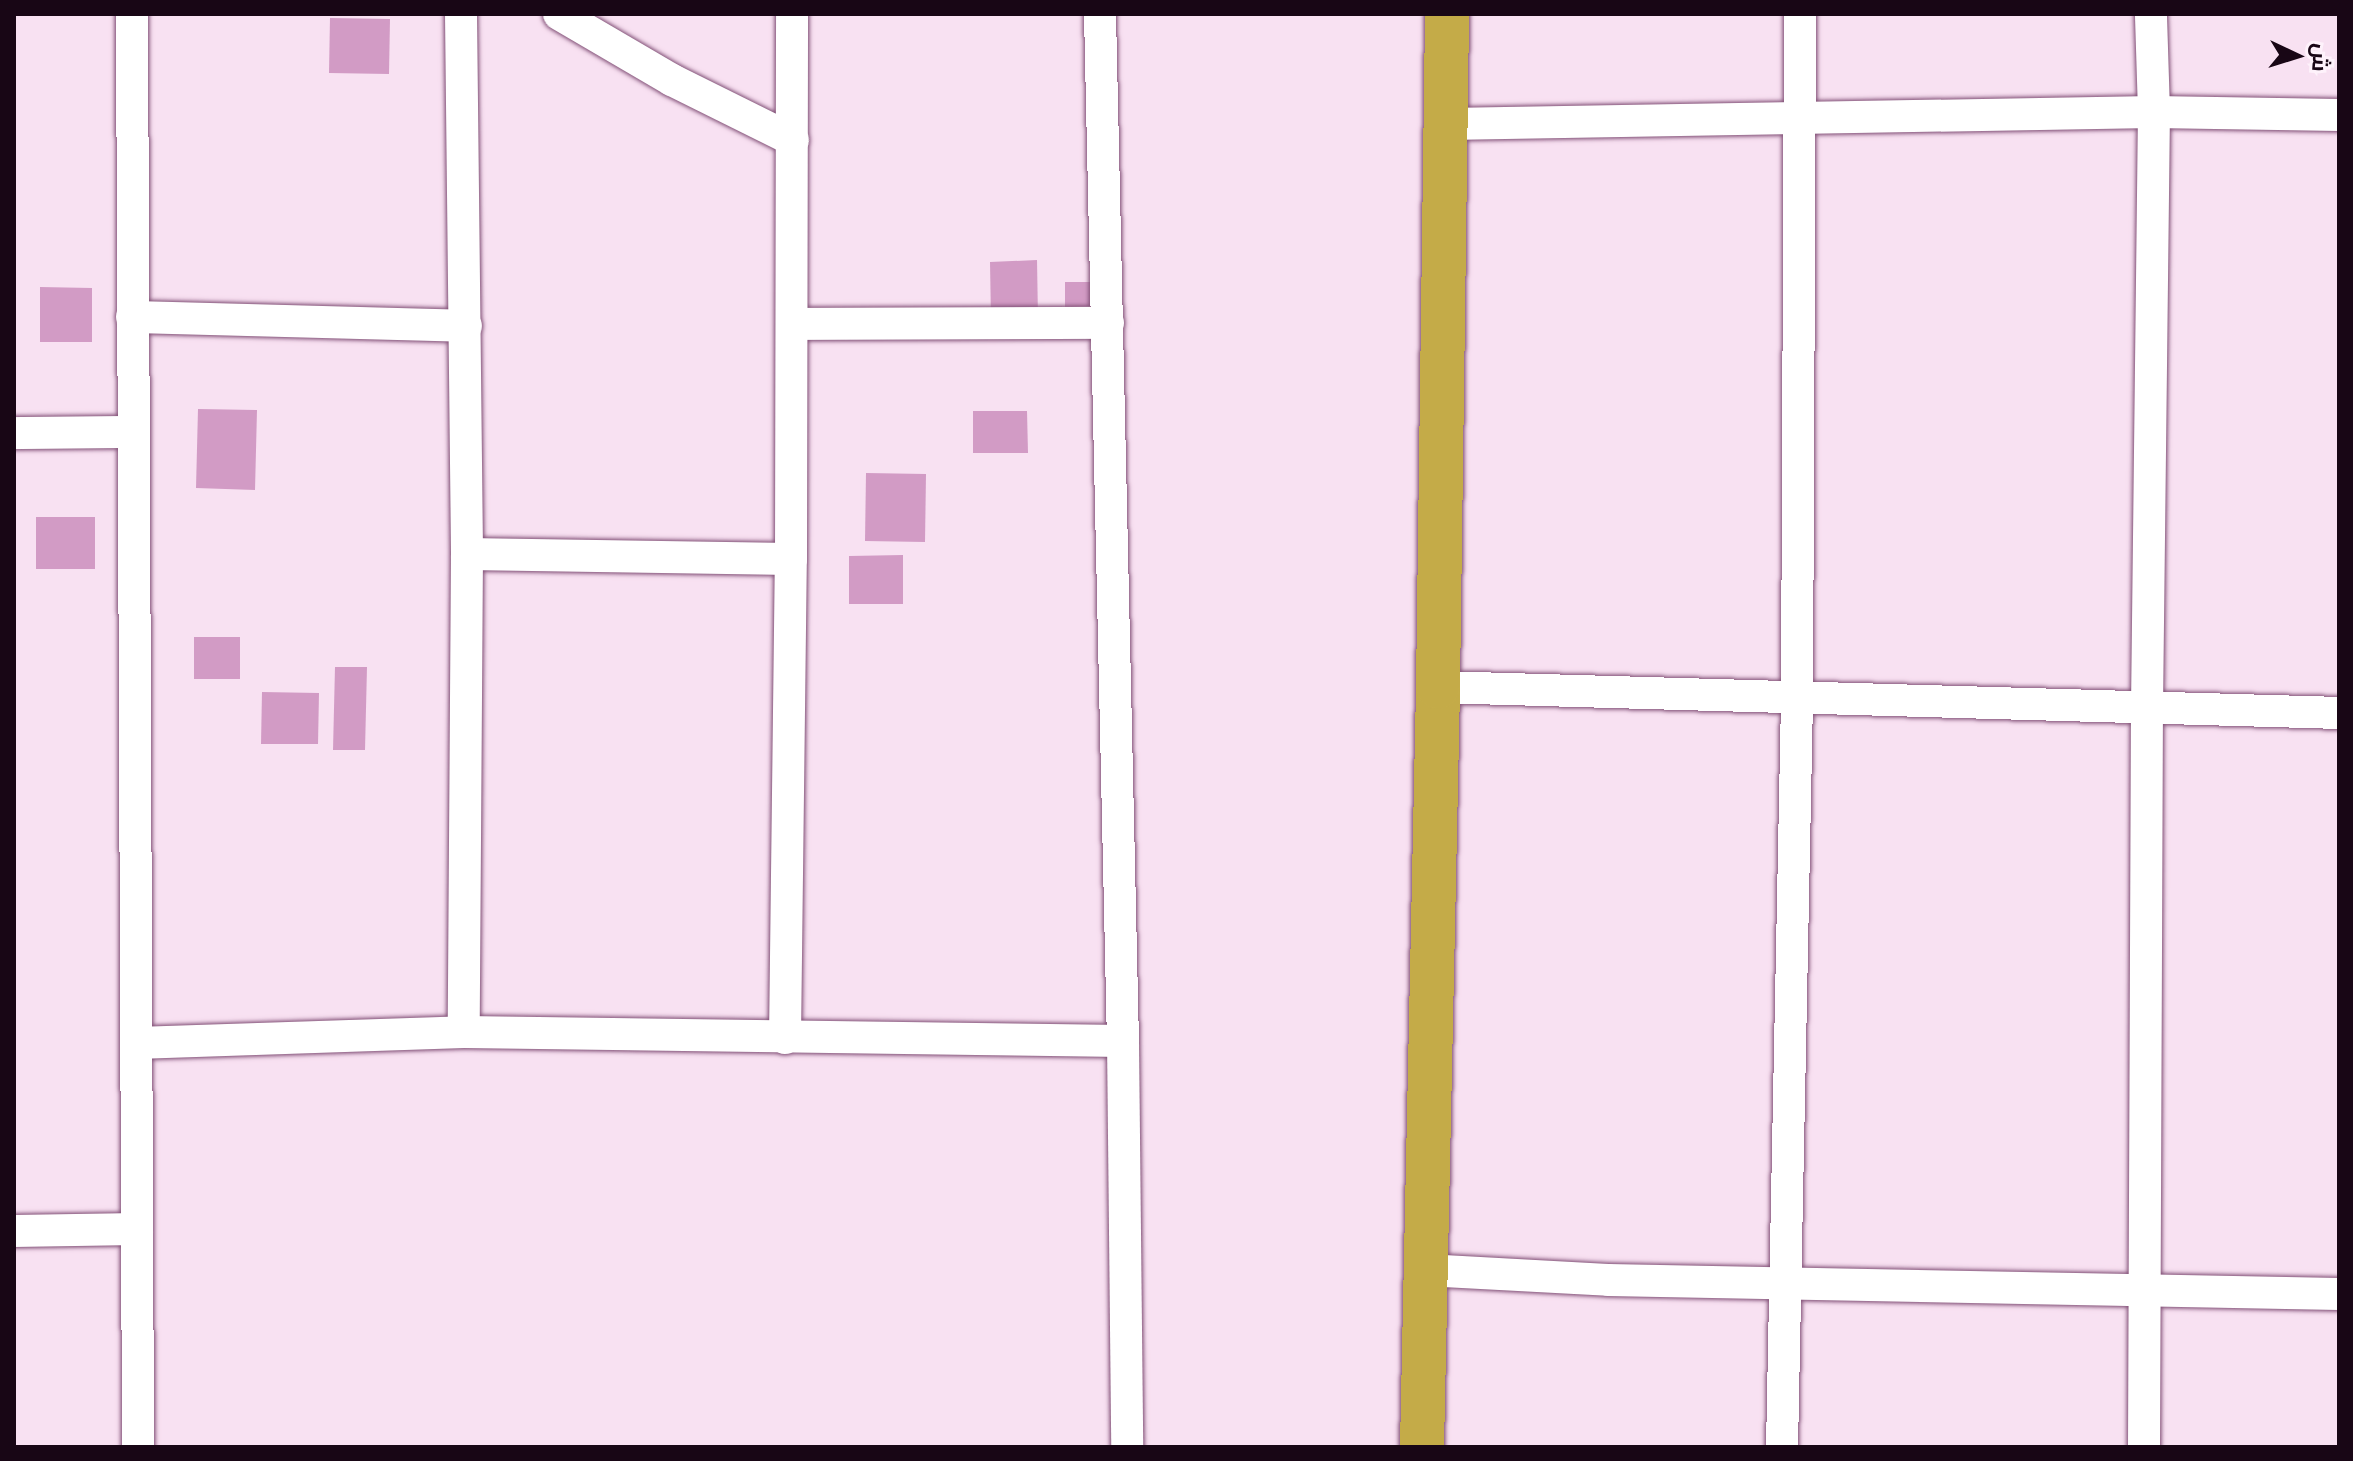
<!DOCTYPE html>
<meta charset="utf-8">
<style>
body{margin:0}
#map{position:relative;width:2353px;height:1461px;overflow:hidden;background:#f8e1f2;font-family:Mulish,Cairo,sans-serif}
div>[style]{position:absolute}
.building>*{inset:0;background:#d29bc5}
.roads{filter:drop-shadow(0 0 2px #825077) drop-shadow(0 0 2px #825077)}
.street>*{height:32px;margin:-16px;padding:0 16px;transform-origin:16px;border-radius:16px;background:#fff}
.highway>*{height:44px;margin:-22px;padding:0 22px;transform-origin:22px;border-radius:22px;background:#c4ab48}
span{translate:-50% -50%;white-space:nowrap;text-align:center;line-height:1.15;-webkit-text-stroke:6px #fef2fb;paint-order:stroke}
.frame{position:absolute;inset:0;border:16px solid #180615;pointer-events:none}
.north{position:absolute;left:2257px;top:16px;width:80px;height:80px;-webkit-text-stroke:6px #fef2fb;paint-order:stroke;rotate:94deg;font-size:22px;font-weight:700;line-height:32px;text-align:center;color:#180615}
.north::after{content:'';display:block;margin:auto;width:28px;height:36px;background:#180615;clip-path:polygon(50% 0,100% 100%,50% 72%,0 100%)}
</style>
<div id="map">
<div class="building">
<i style="clip-path:polygon(330px 18px,390px 19px,389px 74px,329px 73px)"></i>
<i style="clip-path:polygon(1037px 260px,1038px 319px,991px 320px,990px 262px)"></i>
<i style="clip-path:polygon(1065px 282px,1091px 282px,1091px 321px,1065px 321px)"></i>
<i style="clip-path:polygon(40px 287px,92px 288px,92px 342px,40px 342px)"></i>
<i style="clip-path:polygon(198px 409px,257px 410px,255px 490px,196px 488px)"></i>
<i style="clip-path:polygon(973px 411px,1027px 411px,1028px 453px,973px 453px)"></i>
<i style="clip-path:polygon(866px 473px,926px 474px,925px 542px,865px 541px)"></i>
<i style="clip-path:polygon(36px 517px,95px 517px,95px 569px,36px 569px)"></i>
<i style="clip-path:polygon(903px 555px,903px 604px,849px 604px,849px 556px)"></i>
<i style="clip-path:polygon(194px 637px,240px 637px,240px 679px,194px 679px)"></i>
<i style="clip-path:polygon(335px 667px,367px 667px,365px 750px,333px 750px)"></i>
<i style="clip-path:polygon(262px 692px,319px 693px,318px 744px,261px 744px)"></i>
</div>
<div class="roads">
<div class="street">
<i style="left:132px;top:14px;width:1433px;rotate:89.76deg"></i>
<i style="left:461px;top:14px;width:540px;rotate:89.36deg"></i>
<i style="left:467px;top:554px;width:478px;rotate:90.4deg"></i>
<i style="left:559px;top:14px;width:131px;rotate:30.3deg"></i>
<i style="left:672px;top:80px;width:135px;rotate:26.4deg"></i>
<i style="left:1100px;top:14px;width:1027px;rotate:88.72deg"></i>
<i style="left:1123px;top:1041px;width:406px;rotate:89.4deg"></i>
<i style="left:1447px;top:124px;width:707px;rotate:-0.97deg"></i>
<i style="left:2154px;top:112px;width:185px;rotate:0.9deg"></i>
<i style="left:132px;top:317px;width:334px;rotate:1.5deg"></i>
<i style="left:792px;top:324px;width:316px;rotate:-0.2deg"></i>
<i style="left:14px;top:433px;width:119px;rotate:-0.5deg"></i>
<i style="left:467px;top:554px;width:324px;rotate:0.9deg"></i>
<i style="left:1438px;top:687px;width:901px;rotate:1.65deg"></i>
<i style="left:785px;top:1038px;width:479px;rotate:-89.3deg"></i>
<i style="left:791px;top:559px;width:545px;rotate:-89.89deg"></i>
<i style="left:136px;top:1043px;width:328px;rotate:-1.9deg"></i>
<i style="left:464px;top:1032px;width:659px;rotate:0.78deg"></i>
<i style="left:14px;top:1231px;width:123px;rotate:-0.9deg"></i>
<i style="left:1425px;top:1270px;width:183px;rotate:3.1deg"></i>
<i style="left:1608px;top:1280px;width:731px;rotate:1.1deg"></i>
<i style="left:1782px;top:1447px;width:748px;rotate:-88.85deg"></i>
<i style="left:1797px;top:699px;width:685px;rotate:-89.75deg"></i>
<i style="left:2144px;top:1447px;width:739px;rotate:-89.77deg"></i>
<i style="left:2147px;top:708px;width:596px;rotate:-89.33deg"></i>
<i style="left:2154px;top:112px;width:98px;rotate:-91.8deg"></i>
</div>
<div class="highway">
<i style="left:1422px;top:1447px;width:760px;rotate:-88.79deg"></i>
<i style="left:1438px;top:687px;width:673px;rotate:-89.23deg"></i>
</div>
</div>
<div class="frame"></div>
<div class="north">ش</div>
</div>
